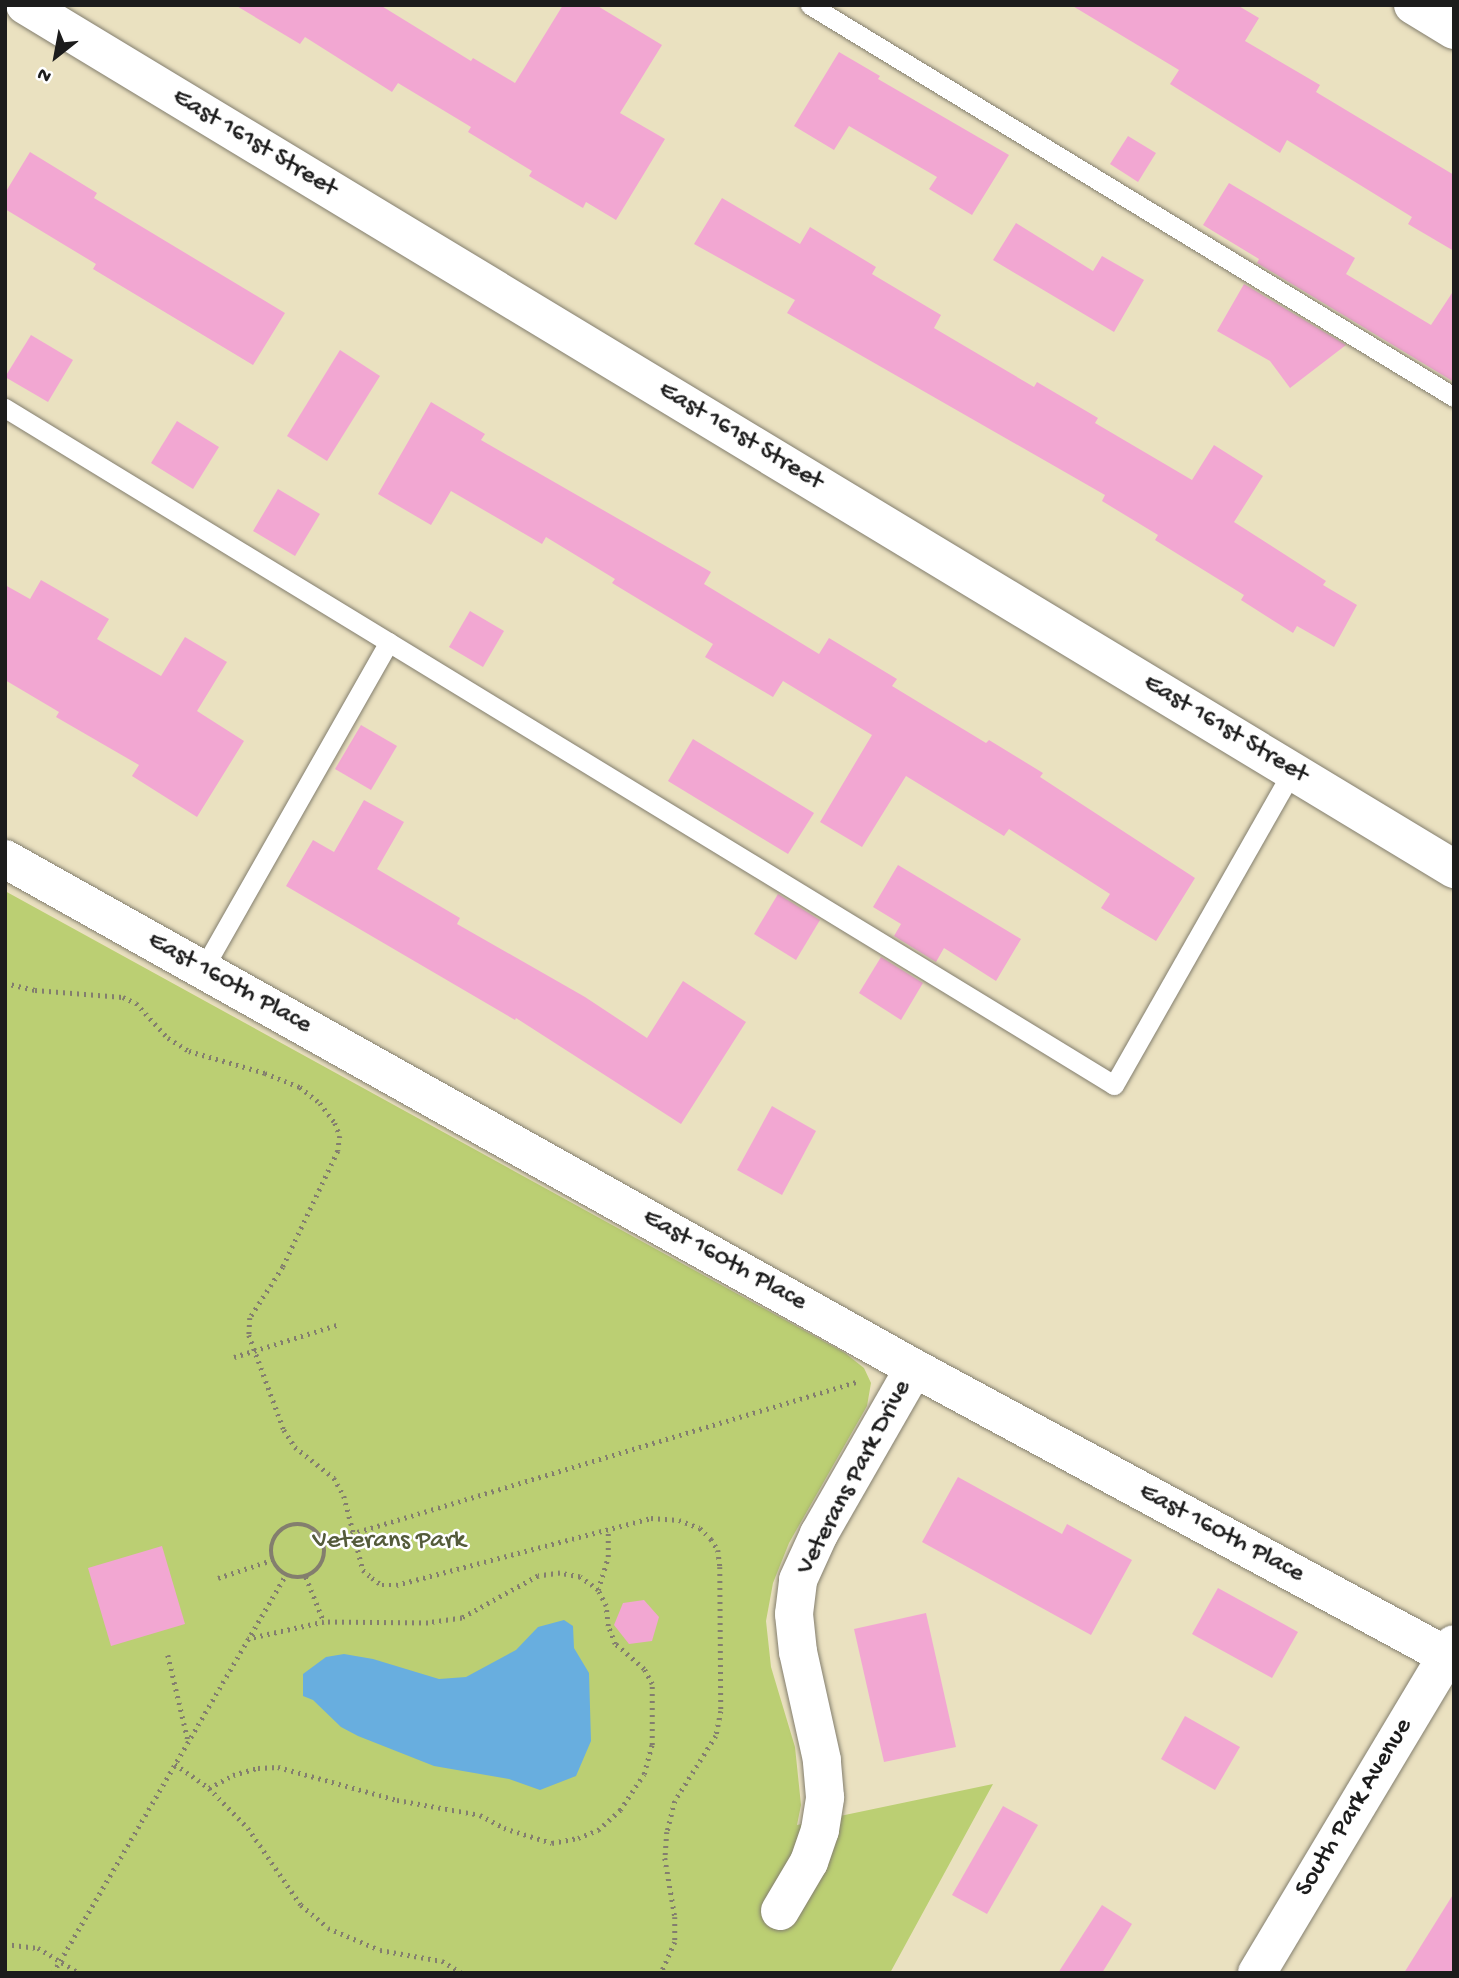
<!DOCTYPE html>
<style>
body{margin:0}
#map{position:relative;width:1459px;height:1978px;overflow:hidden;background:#eae1c0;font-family:"Gochi Hand",sans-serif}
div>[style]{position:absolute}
.green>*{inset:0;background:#bbcf73}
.water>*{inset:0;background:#68aedf}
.building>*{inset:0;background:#f2a7d2}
.path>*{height:4.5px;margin-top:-2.25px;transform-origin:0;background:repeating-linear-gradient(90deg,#837e6e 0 2px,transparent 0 7px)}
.path>.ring{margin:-2.25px;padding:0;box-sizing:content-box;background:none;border:4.5px solid #837e6e;border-radius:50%}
.roads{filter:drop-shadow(0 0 2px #837e6e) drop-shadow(0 0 2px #837e6e)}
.service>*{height:19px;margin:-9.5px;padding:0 9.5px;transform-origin:9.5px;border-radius:9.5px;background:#fff}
.minor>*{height:38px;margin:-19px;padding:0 19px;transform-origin:19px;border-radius:19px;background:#fff}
.tertiary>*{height:38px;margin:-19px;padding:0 19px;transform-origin:19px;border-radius:19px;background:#fff}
span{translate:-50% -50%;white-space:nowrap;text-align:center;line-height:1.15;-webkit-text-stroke:5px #fff;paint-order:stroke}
.street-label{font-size:26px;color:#1c1c1c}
.park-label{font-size:26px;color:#545b3a}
.frame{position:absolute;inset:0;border:7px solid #1c1c1c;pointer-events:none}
.north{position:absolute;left:21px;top:21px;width:70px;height:70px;-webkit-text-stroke:5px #fff;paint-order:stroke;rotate:211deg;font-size:19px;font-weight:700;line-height:28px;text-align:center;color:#1c1c1c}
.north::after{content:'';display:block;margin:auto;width:24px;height:32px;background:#1c1c1c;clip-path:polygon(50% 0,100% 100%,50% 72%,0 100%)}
</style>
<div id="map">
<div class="green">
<i style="clip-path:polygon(5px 891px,845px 1353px,864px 1368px,871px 1383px,867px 1406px,789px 1543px,773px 1583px,766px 1621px,771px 1667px,795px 1747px,801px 1805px,797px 1825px,993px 1784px,890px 1973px,5px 1973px)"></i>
</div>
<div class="water">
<i style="clip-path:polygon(564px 1620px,573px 1626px,574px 1648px,589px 1673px,591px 1741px,576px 1776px,540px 1790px,509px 1779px,434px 1766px,358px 1736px,341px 1727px,313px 1700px,303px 1696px,303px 1674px,326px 1657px,344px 1654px,373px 1659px,439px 1679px,466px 1677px,516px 1650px,538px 1627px)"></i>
</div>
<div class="building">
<i style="clip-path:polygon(235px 5px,380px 5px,471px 61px,473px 58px,515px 83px,563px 5px,596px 5px,662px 45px,620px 113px,665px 139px,616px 220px,586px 202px,583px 208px,529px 176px,532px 171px,468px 132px,471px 127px,398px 83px,392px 92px,305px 37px,300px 44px)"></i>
<i style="clip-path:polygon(1071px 5px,1237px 5px,1259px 18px,1245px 41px,1320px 85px,1316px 92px,1454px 175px,1454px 251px,1408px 224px,1412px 217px,1287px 140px,1280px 153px,1170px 84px,1179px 70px)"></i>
<i style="clip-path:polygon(839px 52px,880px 76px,878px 79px,1009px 155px,972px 215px,929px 189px,937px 177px,849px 126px,834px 150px,794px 126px)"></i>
<i style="clip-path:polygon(1128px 136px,1156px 153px,1138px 182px,1110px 164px)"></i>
<i style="clip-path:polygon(30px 152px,97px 193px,94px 198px,285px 313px,253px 365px,93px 269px,96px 264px,5px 209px,5px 193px)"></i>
<i style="clip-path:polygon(1229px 183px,1355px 258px,1346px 274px,1431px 325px,1454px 290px,1454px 382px,1257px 263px,1259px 259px,1203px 225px)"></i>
<i style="clip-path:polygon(722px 198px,800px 244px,810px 227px,876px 267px,872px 274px,941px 315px,934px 328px,1034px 387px,1037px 382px,1098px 418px,1095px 423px,1192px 480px,1214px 445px,1263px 476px,1234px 522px,1326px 581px,1323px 585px,1357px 605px,1334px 647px,1297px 626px,1293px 633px,1241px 600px,1244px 595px,1155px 540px,1158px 535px,1102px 501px,1105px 495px,787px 313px,795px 300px,694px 244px)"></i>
<i style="clip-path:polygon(1016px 223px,1093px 271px,1102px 256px,1144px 280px,1114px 332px,993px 260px)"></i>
<i style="clip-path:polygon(1244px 284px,1346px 345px,1290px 388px,1270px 361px,1217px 331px)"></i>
<i style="clip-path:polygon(31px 335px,73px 360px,48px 402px,5px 377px)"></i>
<i style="clip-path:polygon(340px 350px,380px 376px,327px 461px,287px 436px)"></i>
<i style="clip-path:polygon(431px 402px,485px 434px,481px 440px,711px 572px,704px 584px,819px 654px,829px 638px,897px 679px,892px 686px,986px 743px,989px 740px,1043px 773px,1040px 777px,1195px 878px,1156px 941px,1101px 908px,1110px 894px,1009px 829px,1004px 836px,906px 776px,862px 847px,820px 822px,872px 735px,783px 681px,773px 697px,705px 657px,713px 644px,612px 583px,615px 579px,546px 537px,542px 544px,451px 491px,431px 525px,378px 494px)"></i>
<i style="clip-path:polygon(177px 421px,219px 447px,193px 489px,151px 463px)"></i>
<i style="clip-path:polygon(278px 489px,320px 514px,295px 556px,253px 531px)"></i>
<i style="clip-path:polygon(41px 580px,109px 619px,97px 639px,161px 676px,185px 637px,227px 662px,197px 711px,244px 741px,197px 817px,132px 776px,139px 765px,56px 717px,59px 712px,5px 680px,5px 585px,30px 599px)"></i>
<i style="clip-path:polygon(470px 611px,504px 631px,483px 667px,449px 647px)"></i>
<i style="clip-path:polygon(361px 725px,397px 746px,371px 790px,335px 769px)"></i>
<i style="clip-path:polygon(693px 739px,814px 813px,788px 854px,668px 781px)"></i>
<i style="clip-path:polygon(364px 800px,404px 822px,377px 869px,460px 918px,457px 924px,585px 997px,647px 1038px,683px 981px,746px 1022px,681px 1124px,516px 1018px,515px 1020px,286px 886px,313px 840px,334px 852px)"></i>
<i style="clip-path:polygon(898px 865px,1021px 939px,996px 981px,944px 948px,936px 962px,894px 936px,901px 924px,873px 907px)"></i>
<i style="clip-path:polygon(778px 894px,820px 920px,796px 960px,754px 934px)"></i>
<i style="clip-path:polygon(881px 957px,923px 983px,901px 1020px,859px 993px)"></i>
<i style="clip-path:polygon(772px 1106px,816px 1131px,782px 1195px,737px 1170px)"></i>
<i style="clip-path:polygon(958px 1477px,1062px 1534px,1067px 1524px,1132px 1560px,1091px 1635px,922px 1542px)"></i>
<i style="clip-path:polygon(162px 1546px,185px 1624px,111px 1646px,88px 1568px)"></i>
<i style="clip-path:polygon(1218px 1588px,1298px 1632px,1272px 1678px,1192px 1634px)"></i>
<i style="clip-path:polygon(644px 1600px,659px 1617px,652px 1641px,629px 1644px,614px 1625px,623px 1603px)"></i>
<i style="clip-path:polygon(926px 1613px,956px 1747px,884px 1762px,854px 1629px)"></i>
<i style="clip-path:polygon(1185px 1716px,1240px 1747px,1215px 1790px,1161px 1759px)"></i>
<i style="clip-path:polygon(1003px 1806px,1038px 1825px,987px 1914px,952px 1895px)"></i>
<i style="clip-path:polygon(1454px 1893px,1454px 1973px,1404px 1973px)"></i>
<i style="clip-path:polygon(1102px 1905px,1132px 1924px,1102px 1973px,1058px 1973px)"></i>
</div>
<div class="path">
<i style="left:5px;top:983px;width:31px;rotate:13deg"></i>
<i style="left:35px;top:990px;width:88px;rotate:4.5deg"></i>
<i style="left:123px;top:997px;width:14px;rotate:25deg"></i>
<i style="left:136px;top:1003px;width:47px;rotate:47.6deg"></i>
<i style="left:168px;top:1038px;width:25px;rotate:32deg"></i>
<i style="left:189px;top:1051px;width:79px;rotate:16.1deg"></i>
<i style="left:265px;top:1073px;width:38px;rotate:22deg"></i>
<i style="left:300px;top:1087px;width:26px;rotate:39deg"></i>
<i style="left:320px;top:1103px;width:25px;rotate:53deg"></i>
<i style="left:335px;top:1123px;width:14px;rotate:69deg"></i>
<i style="left:340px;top:1136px;width:15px;rotate:98deg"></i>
<i style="left:338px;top:1151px;width:128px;rotate:115.4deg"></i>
<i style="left:283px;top:1267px;width:61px;rotate:122.9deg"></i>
<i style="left:250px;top:1318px;width:17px;rotate:93deg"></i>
<i style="left:249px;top:1335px;width:101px;rotate:69.8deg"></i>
<i style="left:284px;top:1430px;width:20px;rotate:57deg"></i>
<i style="left:295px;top:1447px;width:50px;rotate:38.5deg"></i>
<i style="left:334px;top:1478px;width:21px;rotate:61deg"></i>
<i style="left:344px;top:1496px;width:76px;rotate:75.6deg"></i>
<i style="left:363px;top:1570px;width:12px;rotate:42deg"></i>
<i style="left:372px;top:1578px;width:12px;rotate:35deg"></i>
<i style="left:382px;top:1585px;width:14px"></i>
<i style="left:396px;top:1585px;width:264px;rotate:-14.7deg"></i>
<i style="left:651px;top:1518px;width:28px;rotate:4deg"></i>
<i style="left:679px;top:1520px;width:22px;rotate:21deg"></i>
<i style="left:700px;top:1528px;width:16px;rotate:45deg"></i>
<i style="left:711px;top:1539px;width:13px;rotate:58deg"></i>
<i style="left:718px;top:1550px;width:17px;rotate:83deg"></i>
<i style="left:720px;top:1567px;width:144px;rotate:89.6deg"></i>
<i style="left:721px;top:1711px;width:25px;rotate:101deg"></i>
<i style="left:716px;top:1736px;width:77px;rotate:122.2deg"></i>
<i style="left:675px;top:1801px;width:32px;rotate:104deg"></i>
<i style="left:667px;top:1832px;width:26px;rotate:94deg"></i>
<i style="left:665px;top:1858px;width:60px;rotate:80.4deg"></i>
<i style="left:675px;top:1917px;width:25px;rotate:90deg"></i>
<i style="left:675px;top:1942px;width:34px;rotate:114deg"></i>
<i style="left:234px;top:1357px;width:108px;rotate:-17.3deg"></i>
<i class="ring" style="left:271px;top:1524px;width:49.5px;height:49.5px"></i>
<i style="left:324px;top:1542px;width:556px;rotate:-16.74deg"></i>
<i style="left:306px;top:1577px;width:48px;rotate:68.2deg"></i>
<i style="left:218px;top:1578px;width:57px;rotate:-18.4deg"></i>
<i style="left:598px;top:1590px;width:34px;rotate:-73deg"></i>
<i style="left:608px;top:1557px;width:27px;rotate:-90deg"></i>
<i style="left:168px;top:1655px;width:87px;rotate:76.8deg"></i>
<i style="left:175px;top:1764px;width:42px;rotate:35.2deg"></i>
<i style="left:209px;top:1788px;width:56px;rotate:45.7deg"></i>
<i style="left:248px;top:1828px;width:93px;rotate:55.5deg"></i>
<i style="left:301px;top:1905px;width:35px;rotate:40deg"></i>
<i style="left:328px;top:1928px;width:56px;rotate:22.9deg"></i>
<i style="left:380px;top:1950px;width:63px;rotate:10.1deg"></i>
<i style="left:442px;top:1961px;width:23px;rotate:31deg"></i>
<i style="left:209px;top:1788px;width:27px;rotate:-28deg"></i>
<i style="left:233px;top:1775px;width:26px;rotate:-16deg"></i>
<i style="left:258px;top:1768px;width:20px;rotate:-3deg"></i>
<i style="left:278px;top:1767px;width:123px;rotate:15.5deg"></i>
<i style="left:397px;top:1800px;width:84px;rotate:10.2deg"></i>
<i style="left:480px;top:1815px;width:27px;rotate:28deg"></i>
<i style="left:504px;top:1828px;width:50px;rotate:17.4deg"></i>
<i style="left:552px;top:1843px;width:26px;rotate:-11deg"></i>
<i style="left:578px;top:1838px;width:22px;rotate:-22deg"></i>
<i style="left:598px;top:1830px;width:30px;rotate:-42deg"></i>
<i style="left:620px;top:1810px;width:43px;rotate:-56.3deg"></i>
<i style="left:644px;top:1774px;width:30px;rotate:-75deg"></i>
<i style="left:652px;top:1745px;width:61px;rotate:-90deg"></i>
<i style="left:652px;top:1684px;width:17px;rotate:-118deg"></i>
<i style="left:644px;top:1669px;width:38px;rotate:-139deg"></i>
<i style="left:615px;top:1644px;width:19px;rotate:-111deg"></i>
<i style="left:608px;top:1626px;width:20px;rotate:-96deg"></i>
<i style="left:606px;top:1606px;width:18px;rotate:-117deg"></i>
<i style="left:598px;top:1590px;width:22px;rotate:-144deg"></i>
<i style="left:580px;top:1577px;width:20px;rotate:-169deg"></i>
<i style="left:560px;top:1573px;width:22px;rotate:172deg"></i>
<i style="left:538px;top:1576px;width:87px;rotate:151.1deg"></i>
<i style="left:462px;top:1618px;width:34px;rotate:172deg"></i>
<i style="left:428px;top:1623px;width:104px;rotate:-179.4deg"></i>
<i style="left:324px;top:1622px;width:78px;rotate:167.4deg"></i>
<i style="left:5px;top:1944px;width:33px;rotate:7deg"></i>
<i style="left:38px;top:1948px;width:48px;rotate:31.4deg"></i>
<i style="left:53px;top:1973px;width:460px;rotate:-59.7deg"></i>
</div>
<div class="roads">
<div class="service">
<i style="left:810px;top:5px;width:754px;rotate:31.33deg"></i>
<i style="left:5px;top:408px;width:1299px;rotate:31.4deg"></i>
<i style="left:1114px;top:1085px;width:362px;rotate:-60.4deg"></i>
<i style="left:203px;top:969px;width:376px;rotate:-60.4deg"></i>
</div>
<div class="minor">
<i style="left:25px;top:5px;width:1670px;rotate:31.16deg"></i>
<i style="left:1413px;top:5px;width:48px;rotate:31.4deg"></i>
<i style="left:5px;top:859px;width:1042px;rotate:29.25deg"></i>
<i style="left:914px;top:1368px;width:606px;rotate:28.38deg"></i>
<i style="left:780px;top:1911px;width:57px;rotate:-59.4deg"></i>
<i style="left:809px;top:1862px;width:34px;rotate:-71deg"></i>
<i style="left:820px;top:1830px;width:33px;rotate:-81deg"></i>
<i style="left:825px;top:1797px;width:37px;rotate:-95deg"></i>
<i style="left:822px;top:1760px;width:111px;rotate:-102.5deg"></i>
<i style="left:798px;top:1652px;width:38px;rotate:-96deg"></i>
<i style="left:794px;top:1614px;width:34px;rotate:-83deg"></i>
<i style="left:798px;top:1580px;width:51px;rotate:-65.5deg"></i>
<i style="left:819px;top:1534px;width:191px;rotate:-60.2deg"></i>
</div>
<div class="tertiary">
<i style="left:1257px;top:1973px;width:383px;rotate:-59.1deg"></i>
</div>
</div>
<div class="street-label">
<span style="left:254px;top:144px;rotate:31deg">East 161st Street</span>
<span style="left:740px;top:437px;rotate:31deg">East 161st Street</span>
<span style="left:1225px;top:730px;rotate:31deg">East 161st Street</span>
<span style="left:229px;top:984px;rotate:29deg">East 160th Place</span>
<span style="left:724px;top:1261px;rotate:29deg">East 160th Place</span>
<span style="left:855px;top:1478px;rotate:-62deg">Veterans Park Drive</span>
<span style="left:1221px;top:1534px;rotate:28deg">East 160th Place</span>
<span style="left:1355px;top:1808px;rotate:-59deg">South Park Avenue</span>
</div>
<div class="park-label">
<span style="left:389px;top:1542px">Veterans Park</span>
</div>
<div class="frame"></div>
<div class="north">N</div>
</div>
